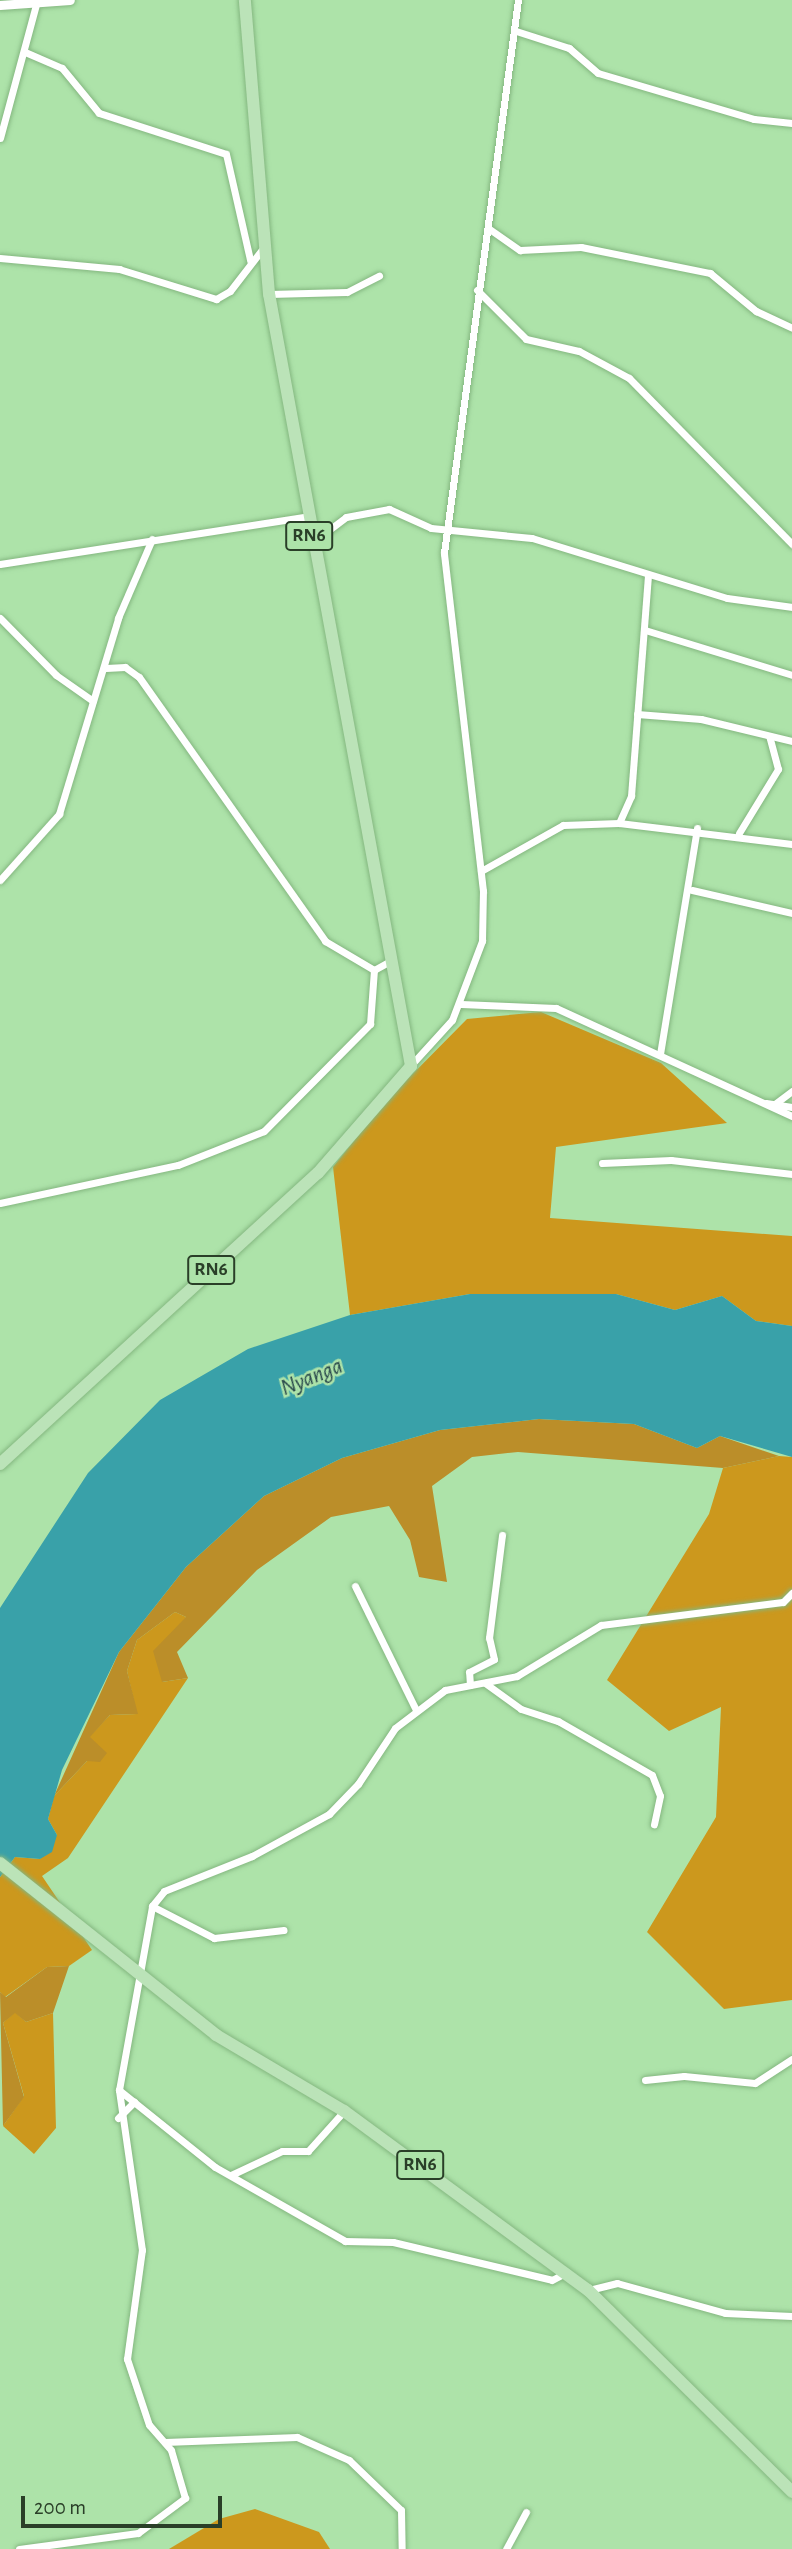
<!DOCTYPE html>
<style>
body{margin:0}
#map{position:relative;width:792px;height:2549px;overflow:hidden;background:#ade3a9;font-family:"Alegreya Sans",sans-serif}
div>[style]{position:absolute}
.green>*{inset:0;background:#cc981d}
.forest>*{inset:0;background:#bb8e29}
.water>*{inset:0;background:#39a1a9}
.roads{filter:drop-shadow(0 0 2px #84b780) drop-shadow(0 0 2px #84b780)}
.minor>*{height:7px;margin:-3.5px;padding:0 3.5px;transform-origin:3.5px;border-radius:3.5px;background:#fff}
.tertiary>*{height:9px;margin:-4.5px;padding:0 4.5px;transform-origin:4.5px;border-radius:4.5px;background:#fff}
.trunk>*{height:12px;margin:-6px;padding:0 6px;transform-origin:6px;border-radius:6px;background:#bbe3b8}
span{translate:-50% -50%;white-space:nowrap;text-align:center;line-height:1.15;-webkit-text-stroke:5px #ade3a9;paint-order:stroke}
.shield-label span{padding:2px 5px;background:#ade3a9;border:2px solid;border-radius:5px;-webkit-text-stroke-width:0}
.shield-label{font-size:19px;color:#2a3f28;font-weight:700}
.water-label{font-size:23px;color:#29484b;font-style:italic}
.scale{position:absolute;left:21px;top:2496px;width:201px;height:32px;box-sizing:border-box;border:4px solid #2a3f28;border-top:0;padding-left:9px;font-size:21px;line-height:24px;white-space:nowrap;color:#2a3f28;-webkit-text-stroke:5px #ade3a9;paint-order:stroke}
</style>
<div id="map">
<div class="green">
<i style="clip-path:polygon(541px 1012px,661px 1063px,727px 1123px,556px 1147px,550px 1218px,792px 1236px,792px 1326px,756px 1321px,722px 1296px,675px 1310px,616px 1294px,470px 1294px,350px 1315px,333px 1167px,386px 1101px,467px 1019px)"></i>
<i style="clip-path:polygon(779px 1456px,792px 1457px,792px 2000px,724px 2009px,647px 1932px,716px 1817px,721px 1707px,669px 1731px,607px 1680px,709px 1514px,723px 1468px)"></i>
<i style="clip-path:polygon(175px 1612px,186px 1617px,162px 1682px,188px 1678px,68px 1858px,42px 1876px,92px 1950px,69px 1966px,47px 1967px,5px 1997px,0 1992px,0 1877px,15px 1857px,40px 1859px,57px 1835px,48px 1819px,54px 1796px,87px 1761px,89px 1737px,110px 1715px,137px 1714px,127px 1671px,137px 1640px)"></i>
<i style="clip-path:polygon(15px 2012px,26px 2022px,53px 2013px,56px 2128px,34px 2154px,3px 2126px,24px 2096px,3px 2023px)"></i>
<i style="clip-path:polygon(255px 2509px,319px 2532px,330px 2549px,169px 2549px,219px 2519px)"></i>
</div>
<div class="forest">
<i style="clip-path:polygon(539px 1419px,634px 1424px,697px 1448px,720px 1436px,779px 1456px,723px 1468px,518px 1452px,472px 1457px,432px 1486px,447px 1582px,419px 1577px,410px 1540px,389px 1506px,331px 1517px,257px 1570px,177px 1652px,188px 1678px,162px 1682px,153px 1651px,186px 1617px,175px 1612px,137px 1640px,127px 1671px,138px 1714px,110px 1715px,90px 1737px,107px 1753px,100px 1762px,87px 1761px,54px 1796px,119px 1652px,186px 1567px,264px 1496px,342px 1458px,440px 1430px)"></i>
<i style="clip-path:polygon(69px 1966px,53px 2013px,26px 2022px,15px 2013px,3px 2023px,24px 2097px,3px 2126px,0 1992px,6px 1997px,47px 1967px)"></i>
</div>
<div class="water">
<i style="clip-path:polygon(470px 1294px,616px 1294px,675px 1310px,722px 1296px,756px 1321px,792px 1326px,792px 1457px,720px 1436px,697px 1448px,634px 1424px,539px 1419px,440px 1430px,342px 1458px,264px 1496px,186px 1567px,119px 1652px,62px 1770px,48px 1819px,57px 1835px,52px 1852px,40px 1859px,15px 1857px,0 1877px,0 1608px,88px 1473px,160px 1400px,248px 1349px,350px 1315px)"></i>
</div>
<div class="roads">
<div class="minor">
<i style="left:516px;top:31px;width:56px;rotate:17.8deg"></i>
<i style="left:569px;top:48px;width:38px;rotate:41deg"></i>
<i style="left:598px;top:73px;width:163px;rotate:16.4deg"></i>
<i style="left:754px;top:119px;width:38px;rotate:6deg"></i>
<i style="left:25px;top:52px;width:40px;rotate:23.4deg"></i>
<i style="left:62px;top:68px;width:58px;rotate:50.6deg"></i>
<i style="left:99px;top:113px;width:133px;rotate:17.9deg"></i>
<i style="left:226px;top:154px;width:109px;rotate:77.2deg"></i>
<i style="left:0;top:138px;width:142px;rotate:-74.9deg"></i>
<i style="left:488px;top:228px;width:39px;rotate:35deg"></i>
<i style="left:520px;top:250px;width:61px;rotate:-2.8deg"></i>
<i style="left:581px;top:247px;width:132px;rotate:11.4deg"></i>
<i style="left:710px;top:273px;width:60px;rotate:39.6deg"></i>
<i style="left:756px;top:311px;width:40px;rotate:25deg"></i>
<i style="left:0;top:258px;width:120px;rotate:5.3deg"></i>
<i style="left:119px;top:269px;width:102px;rotate:17.2deg"></i>
<i style="left:216px;top:299px;width:16px;rotate:-30deg"></i>
<i style="left:230px;top:291px;width:56px;rotate:-52.3deg"></i>
<i style="left:477px;top:290px;width:69px;rotate:45deg"></i>
<i style="left:526px;top:339px;width:54px;rotate:12.8deg"></i>
<i style="left:579px;top:351px;width:57px;rotate:28.4deg"></i>
<i style="left:629px;top:378px;width:233px;rotate:45.5deg"></i>
<i style="left:269px;top:294px;width:78px;rotate:-1.5deg"></i>
<i style="left:347px;top:292px;width:36px;rotate:-27deg"></i>
<i style="left:313px;top:542px;width:41px;rotate:-37.1deg"></i>
<i style="left:346px;top:517px;width:44px;rotate:-10.5deg"></i>
<i style="left:389px;top:509px;width:46px;rotate:24.3deg"></i>
<i style="left:431px;top:528px;width:101px;rotate:5.7deg"></i>
<i style="left:532px;top:538px;width:204px;rotate:17.1deg"></i>
<i style="left:727px;top:598px;width:66px;rotate:7.9deg"></i>
<i style="left:0;top:564px;width:309px;rotate:-8.8deg"></i>
<i style="left:0;top:618px;width:80px;rotate:45.5deg"></i>
<i style="left:56px;top:675px;width:45px;rotate:35.1deg"></i>
<i style="left:645px;top:630px;width:154px;rotate:17deg"></i>
<i style="left:106px;top:668px;width:19px;rotate:-3deg"></i>
<i style="left:125px;top:667px;width:17px;rotate:36deg"></i>
<i style="left:139px;top:677px;width:323px;rotate:54.8deg"></i>
<i style="left:325px;top:941px;width:57px;rotate:30.6deg"></i>
<i style="left:374px;top:970px;width:18px;rotate:-29deg"></i>
<i style="left:637px;top:714px;width:64px;rotate:4.5deg"></i>
<i style="left:701px;top:719px;width:94px;rotate:13.6deg"></i>
<i style="left:619px;top:823px;width:174px;rotate:6.9deg"></i>
<i style="left:739px;top:833px;width:75px;rotate:-58.6deg"></i>
<i style="left:778px;top:769px;width:34px;rotate:-105deg"></i>
<i style="left:481px;top:871px;width:94px;rotate:-29.3deg"></i>
<i style="left:563px;top:825px;width:56px;rotate:-2deg"></i>
<i style="left:619px;top:823px;width:30px;rotate:-66deg"></i>
<i style="left:631px;top:796px;width:222px;rotate:-85.6deg"></i>
<i style="left:0;top:880px;width:89px;rotate:-48.2deg"></i>
<i style="left:59px;top:814px;width:205px;rotate:-73.2deg"></i>
<i style="left:118px;top:618px;width:86px;rotate:-66.7deg"></i>
<i style="left:692px;top:890px;width:103px;rotate:13deg"></i>
<i style="left:461px;top:1004px;width:95px;rotate:2.4deg"></i>
<i style="left:556px;top:1008px;width:260px;rotate:24.6deg"></i>
<i style="left:660px;top:1054px;width:229px;rotate:-80.7deg"></i>
<i style="left:411px;top:1065px;width:61px;rotate:-47.7deg"></i>
<i style="left:452px;top:1020px;width:85px;rotate:-69.2deg"></i>
<i style="left:482px;top:941px;width:50px;rotate:-88.9deg"></i>
<i style="left:483px;top:891px;width:340px;rotate:-96.6deg"></i>
<i style="left:444px;top:553px;width:558px;rotate:-82.38deg"></i>
<i style="left:766px;top:1103px;width:26px;rotate:9deg"></i>
<i style="left:776px;top:1103px;width:20px;rotate:-37deg"></i>
<i style="left:602px;top:1163px;width:69px;rotate:-2.5deg"></i>
<i style="left:671px;top:1160px;width:122px;rotate:6.6deg"></i>
<i style="left:0;top:1203px;width:182px;rotate:-12.1deg"></i>
<i style="left:178px;top:1165px;width:92px;rotate:-21.6deg"></i>
<i style="left:264px;top:1131px;width:151px;rotate:-45.3deg"></i>
<i style="left:370px;top:1024px;width:54px;rotate:-85.8deg"></i>
<i style="left:355px;top:1586px;width:138px;rotate:63.8deg"></i>
<i style="left:485px;top:1683px;width:44px;rotate:35.8deg"></i>
<i style="left:521px;top:1709px;width:39px;rotate:18deg"></i>
<i style="left:558px;top:1721px;width:108px;rotate:29.9deg"></i>
<i style="left:652px;top:1775px;width:22px;rotate:69deg"></i>
<i style="left:660px;top:1796px;width:29px;rotate:102deg"></i>
<i style="left:470px;top:1685px;width:13px;rotate:-94deg"></i>
<i style="left:469px;top:1672px;width:28px;rotate:-27deg"></i>
<i style="left:494px;top:1659px;width:22px;rotate:-103deg"></i>
<i style="left:489px;top:1638px;width:104px;rotate:-82.8deg"></i>
<i style="left:152px;top:1906px;width:70px;rotate:27.3deg"></i>
<i style="left:214px;top:1938px;width:70px;rotate:-6.5deg"></i>
<i style="left:645px;top:2080px;width:39px;rotate:-6deg"></i>
<i style="left:684px;top:2076px;width:71px;rotate:5.6deg"></i>
<i style="left:755px;top:2083px;width:44px;rotate:-33deg"></i>
<i style="left:119px;top:2090px;width:123px;rotate:38.7deg"></i>
<i style="left:215px;top:2167px;width:150px;rotate:29.6deg"></i>
<i style="left:345px;top:2241px;width:48px;rotate:1.2deg"></i>
<i style="left:393px;top:2242px;width:163px;rotate:13.4deg"></i>
<i style="left:552px;top:2280px;width:15px;rotate:-28deg"></i>
<i style="left:118px;top:2118px;width:23px;rotate:-45deg"></i>
<i style="left:231px;top:2175px;width:56px;rotate:-25.2deg"></i>
<i style="left:282px;top:2151px;width:26px"></i>
<i style="left:308px;top:2151px;width:54px;rotate:-48deg"></i>
<i style="left:589px;top:2290px;width:29px;rotate:-14deg"></i>
<i style="left:617px;top:2283px;width:112px;rotate:15.5deg"></i>
<i style="left:725px;top:2313px;width:67px;rotate:2.6deg"></i>
<i style="left:165px;top:2442px;width:132px;rotate:-2.2deg"></i>
<i style="left:297px;top:2437px;width:57px;rotate:23.9deg"></i>
<i style="left:349px;top:2460px;width:72px;rotate:43.9deg"></i>
<i style="left:401px;top:2510px;width:39px;rotate:89deg"></i>
<i style="left:19px;top:2549px;width:120px;rotate:-7.7deg"></i>
<i style="left:138px;top:2533px;width:59px;rotate:-36.7deg"></i>
<i style="left:185px;top:2498px;width:50px;rotate:-106.3deg"></i>
<i style="left:171px;top:2450px;width:33px;rotate:-131deg"></i>
<i style="left:149px;top:2425px;width:70px;rotate:-108.4deg"></i>
<i style="left:127px;top:2359px;width:110px;rotate:-82.2deg"></i>
<i style="left:142px;top:2250px;width:162px;rotate:-98.2deg"></i>
<i style="left:119px;top:2090px;width:187px;rotate:-79.8deg"></i>
<i style="left:152px;top:1906px;width:19px;rotate:-51deg"></i>
<i style="left:164px;top:1891px;width:95px;rotate:-21.7deg"></i>
<i style="left:252px;top:1856px;width:88px;rotate:-28.6deg"></i>
<i style="left:329px;top:1814px;width:42px;rotate:-46deg"></i>
<i style="left:358px;top:1784px;width:67px;rotate:-56.5deg"></i>
<i style="left:395px;top:1728px;width:63px;rotate:-37.2deg"></i>
<i style="left:445px;top:1690px;width:73px;rotate:-11deg"></i>
<i style="left:517px;top:1676px;width:98px;rotate:-31.3deg"></i>
<i style="left:601px;top:1625px;width:183px;rotate:-7.2deg"></i>
<i style="left:783px;top:1602px;width:13px;rotate:-45deg"></i>
<i style="left:506px;top:2549px;width:42px;rotate:-61.6deg"></i>
</div>
<div class="tertiary">
<i style="left:0;top:5px;width:70px;rotate:-4.1deg"></i>
</div>
<div class="trunk">
<i style="left:0;top:1464px;width:431px;rotate:-42.5deg"></i>
<i style="left:318px;top:1173px;width:142px;rotate:-49deg"></i>
<i style="left:411px;top:1066px;width:785px;rotate:-100.42deg"></i>
<i style="left:269px;top:294px;width:295px;rotate:-94.7deg"></i>
<i style="left:0;top:1863px;width:276px;rotate:38.5deg"></i>
<i style="left:216px;top:2035px;width:149px;rotate:30.7deg"></i>
<i style="left:344px;top:2111px;width:303px;rotate:36.3deg"></i>
<i style="left:588px;top:2290px;width:287px;rotate:44.7deg"></i>
</div>
</div>
<div class="shield-label">
<span style="left:309px;top:536px">RN6</span>
<span style="left:211px;top:1270px">RN6</span>
<span style="left:420px;top:2165px">RN6</span>
</div>
<div class="water-label">
<span style="left:312px;top:1378px;rotate:-22deg">Nyanga</span>
</div>
<div class="scale">200 m</div>
</div>
